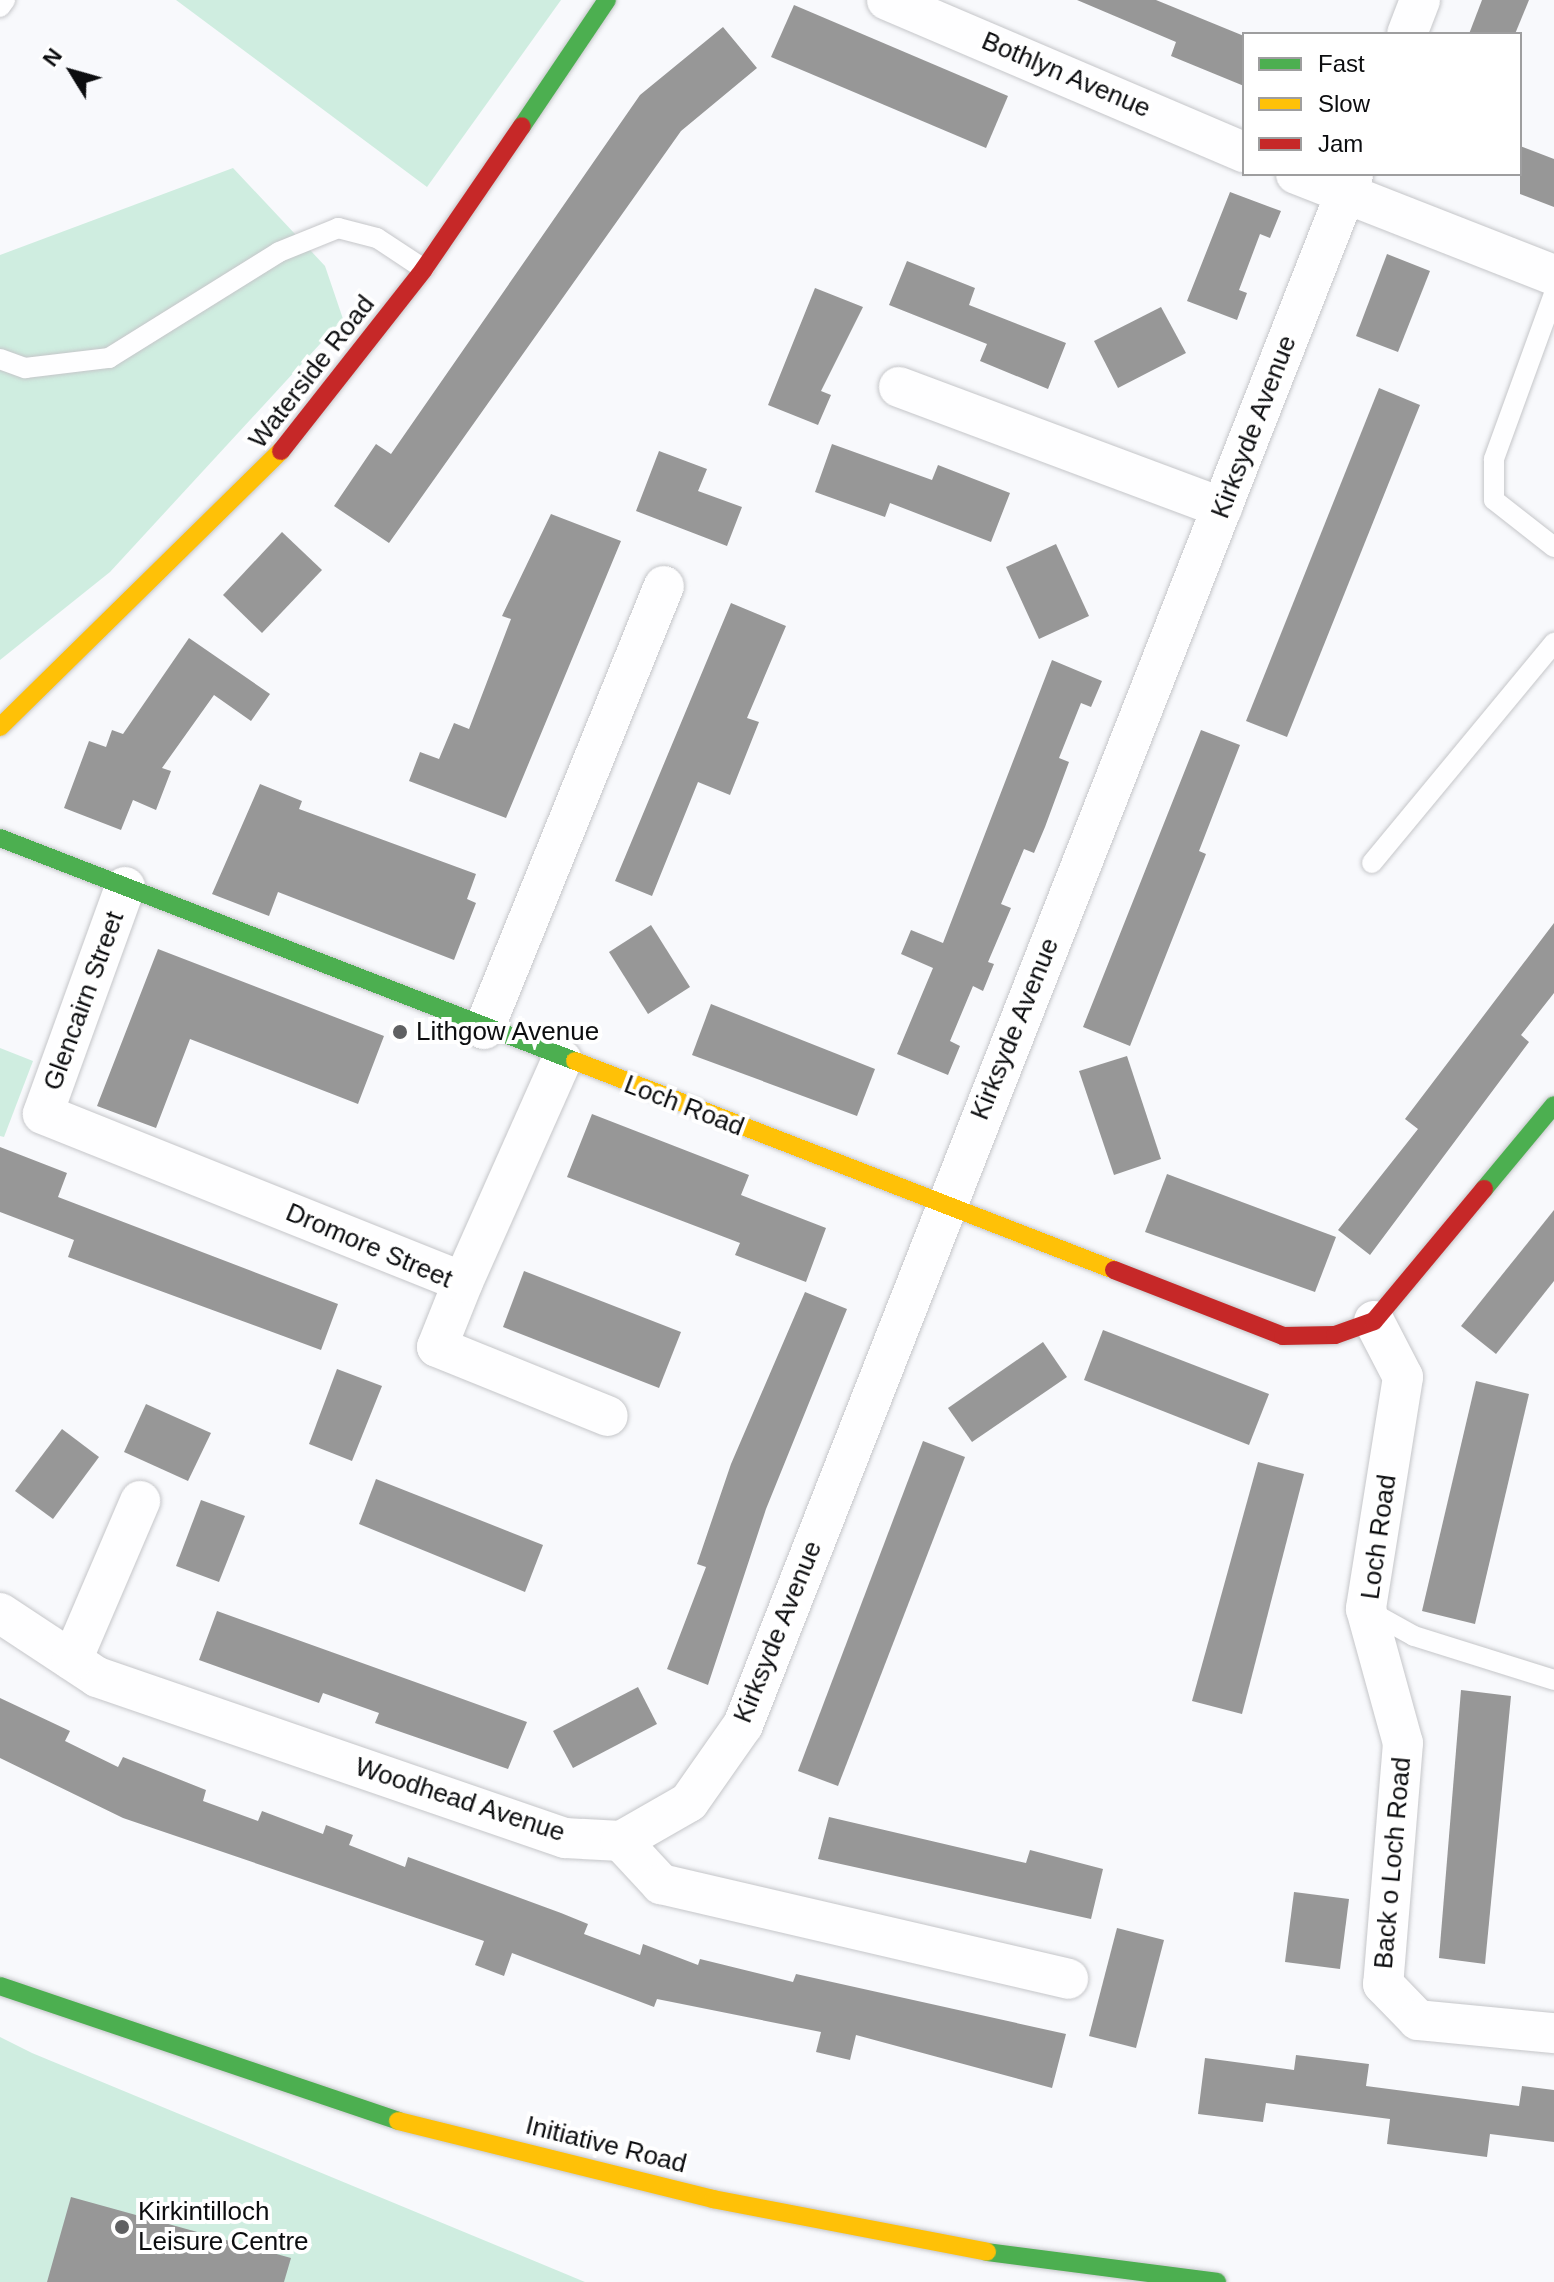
<!DOCTYPE html>
<style>
body{margin:0}
#map{position:relative;width:1554px;height:2282px;overflow:hidden;background:#f8f9fc;font-family:Arial,sans-serif}
div>[style]{position:absolute}
.green>*{inset:0;background:#cfede0}
.building>*{inset:0;background:#979797}
.roads{filter:drop-shadow(0 0 2px #c5c6c9) drop-shadow(0 0 2px #c5c6c9)}
.lane>*{height:20px;margin:-10px;padding:0 10px;transform-origin:10px;border-radius:10px;background:#fefeff}
.street>*{height:40px;margin:-20px;padding:0 20px;transform-origin:20px;border-radius:20px;background:#fefeff}
.fast>*{height:18px;margin:-9px;padding:0 9px;transform-origin:9px;border-radius:9px;background:#4caf50}
.slow>*{height:18px;margin:-9px;padding:0 9px;transform-origin:9px;border-radius:9px;background:#ffc107}
.jam>*{height:18px;margin:-9px;padding:0 9px;transform-origin:9px;border-radius:9px;background:#c62828}
.dots>*{width:22px;height:22px;translate:-50% -50%;box-sizing:border-box;border:4px solid #fff;border-radius:50%}
span{translate:-50% -50%;white-space:nowrap;text-align:center;line-height:1.15;-webkit-text-stroke:8px #fff;paint-order:stroke}
.street-label{font-size:26px;color:#0c0d0f}
.poi-label{font-size:26px;color:#0c0d0f}
.left{translate:0 -50%;text-align:left}
.legend{position:absolute;left:1242px;top:32px;width:280px;height:144px;box-sizing:border-box;background:#fff;border:2px solid #9e9e9f;margin:0;padding:10px 14px;list-style:none;font-size:24px;color:#0c0d0f}
.legend li{display:flex;align-items:center;gap:16px;height:40px}
.legend b{width:40px;border:2px solid #9e9e9f}
.north{position:absolute;left:32px;top:32px;width:80px;height:80px;-webkit-text-stroke:6px #fff;paint-order:stroke;rotate:307deg;font-size:22px;font-weight:700;line-height:32px;text-align:center;color:#0c0d0f}
.north::after{content:'';display:block;margin:auto;width:28px;height:36px;background:#0c0d0f;clip-path:polygon(50% 0,100% 100%,50% 72%,0 100%)}
</style>
<div id="map">
<div class="green">
<i style="clip-path:polygon(176px 0,561px 0,427px 187px)"></i>
<i style="clip-path:polygon(233px 168px,325px 266px,343px 319px,110px 572px,0 660px,0 255px)"></i>
<i style="clip-path:polygon(0 1048px,33px 1061px,4px 1137px,0 1136px)"></i>
<i style="clip-path:polygon(0 2037px,32px 2053px,585px 2282px,0 2282px)"></i>
</div>
<div class="building">
<i style="clip-path:polygon(1077px 0,1156px 0,1244px 36px,1244px 86px,1171px 56px,1176px 42px)"></i>
<i style="clip-path:polygon(1482px 0,1529px 0,1515px 34px,1469px 34px)"></i>
<i style="clip-path:polygon(794px 5px,1008px 96px,986px 148px,771px 57px)"></i>
<i style="clip-path:polygon(723px 27px,757px 68px,681px 131px,389px 543px,334px 506px,376px 444px,391px 454px,640px 95px)"></i>
<i style="clip-path:polygon(1520px 146px,1554px 159px,1554px 207px,1520px 194px)"></i>
<i style="clip-path:polygon(1230px 192px,1281px 211px,1270px 238px,1260px 234px,1239px 290px,1247px 293px,1237px 320px,1187px 301px)"></i>
<i style="clip-path:polygon(1387px 254px,1430px 271px,1398px 352px,1356px 336px)"></i>
<i style="clip-path:polygon(907px 261px,975px 288px,969px 305px,1066px 343px,1048px 389px,980px 361px,987px 344px,889px 305px)"></i>
<i style="clip-path:polygon(815px 288px,863px 307px,821px 391px,831px 395px,818px 425px,768px 405px)"></i>
<i style="clip-path:polygon(1161px 307px,1186px 353px,1118px 388px,1094px 341px)"></i>
<i style="clip-path:polygon(1379px 388px,1420px 405px,1287px 737px,1246px 721px)"></i>
<i style="clip-path:polygon(832px 444px,932px 480px,938px 465px,1010px 493px,991px 542px,890px 503px,885px 517px,815px 492px)"></i>
<i style="clip-path:polygon(659px 451px,707px 469px,698px 491px,742px 507px,727px 546px,636px 511px)"></i>
<i style="clip-path:polygon(551px 514px,621px 541px,506px 818px,409px 781px,420px 752px,439px 759px,454px 723px,469px 729px,511px 619px,502px 616px)"></i>
<i style="clip-path:polygon(282px 532px,322px 570px,262px 633px,223px 595px)"></i>
<i style="clip-path:polygon(1056px 544px,1089px 616px,1039px 639px,1006px 567px)"></i>
<i style="clip-path:polygon(731px 603px,786px 626px,747px 718px,759px 722px,730px 795px,698px 782px,652px 896px,615px 881px)"></i>
<i style="clip-path:polygon(189px 638px,270px 694px,251px 721px,214px 695px,162px 768px,171px 771px,156px 810px,133px 800px,121px 830px,64px 808px,89px 741px,106px 747px,112px 730px,123px 734px)"></i>
<i style="clip-path:polygon(1052px 660px,1102px 681px,1091px 707px,1081px 703px,1059px 758px,1069px 762px,1045px 827px,1034px 853px,1024px 849px,1001px 904px,1011px 908px,988px 962px,994px 964px,983px 991px,973px 986px,950px 1041px,960px 1046px,948px 1075px,897px 1054px,933px 968px,901px 954px,911px 930px,943px 943px)"></i>
<i style="clip-path:polygon(1201px 730px,1240px 745px,1199px 851px,1206px 854px,1130px 1046px,1083px 1027px)"></i>
<i style="clip-path:polygon(260px 784px,302px 801px,299px 809px,476px 874px,467px 899px,476px 903px,454px 960px,278px 892px,269px 916px,212px 894px)"></i>
<i style="clip-path:polygon(1554px 923px,1554px 993px,1521px 1035px,1529px 1042px,1370px 1255px,1338px 1230px,1418px 1129px,1405px 1119px)"></i>
<i style="clip-path:polygon(651px 925px,690px 987px,648px 1014px,609px 952px)"></i>
<i style="clip-path:polygon(158px 949px,384px 1036px,358px 1104px,190px 1039px,156px 1128px,97px 1106px)"></i>
<i style="clip-path:polygon(711px 1004px,875px 1069px,857px 1116px,692px 1055px)"></i>
<i style="clip-path:polygon(1127px 1056px,1161px 1159px,1114px 1175px,1079px 1071px)"></i>
<i style="clip-path:polygon(592px 1114px,749px 1175px,741px 1195px,826px 1228px,806px 1282px,735px 1255px,740px 1243px,567px 1177px)"></i>
<i style="clip-path:polygon(0 1147px,67px 1173px,58px 1197px,338px 1304px,321px 1350px,68px 1257px,74px 1240px,0 1212px)"></i>
<i style="clip-path:polygon(1167px 1174px,1336px 1237px,1315px 1292px,1145px 1232px)"></i>
<i style="clip-path:polygon(1554px 1210px,1554px 1281px,1496px 1354px,1461px 1326px)"></i>
<i style="clip-path:polygon(524px 1271px,681px 1332px,659px 1388px,503px 1327px)"></i>
<i style="clip-path:polygon(805px 1292px,847px 1309px,766px 1509px,708px 1685px,667px 1669px,706px 1567px,697px 1564px,731px 1464px)"></i>
<i style="clip-path:polygon(1103px 1330px,1269px 1394px,1249px 1445px,1084px 1380px)"></i>
<i style="clip-path:polygon(1043px 1342px,1067px 1377px,972px 1442px,948px 1408px)"></i>
<i style="clip-path:polygon(337px 1369px,382px 1386px,352px 1461px,309px 1444px)"></i>
<i style="clip-path:polygon(1476px 1381px,1529px 1394px,1475px 1624px,1422px 1611px)"></i>
<i style="clip-path:polygon(146px 1404px,211px 1433px,188px 1481px,124px 1452px)"></i>
<i style="clip-path:polygon(62px 1429px,99px 1457px,53px 1519px,15px 1491px)"></i>
<i style="clip-path:polygon(923px 1441px,965px 1457px,838px 1786px,798px 1771px)"></i>
<i style="clip-path:polygon(1258px 1462px,1304px 1474px,1242px 1714px,1192px 1701px)"></i>
<i style="clip-path:polygon(376px 1479px,543px 1545px,525px 1592px,359px 1524px)"></i>
<i style="clip-path:polygon(201px 1500px,245px 1516px,219px 1582px,176px 1566px)"></i>
<i style="clip-path:polygon(217px 1611px,527px 1722px,508px 1769px,375px 1723px,379px 1713px,323px 1693px,319px 1703px,199px 1660px)"></i>
<i style="clip-path:polygon(638px 1687px,657px 1724px,573px 1768px,553px 1731px)"></i>
<i style="clip-path:polygon(1461px 1690px,1511px 1696px,1485px 1964px,1439px 1958px)"></i>
<i style="clip-path:polygon(0 1698px,70px 1731px,65px 1741px,118px 1767px,123px 1757px,206px 1790px,203px 1801px,258px 1821px,262px 1811px,323px 1834px,326px 1825px,353px 1835px,349px 1845px,405px 1867px,408px 1857px,561px 1913px,588px 1924px,584px 1934px,640px 1955px,643px 1944px,698px 1965px,700px 1959px,793px 1982px,796px 1974px,1066px 2034px,1052px 2088px,856px 2035px,850px 2060px,816px 2052px,821px 2032px,657px 1999px,654px 2007px,512px 1953px,504px 1976px,475px 1965px,484px 1941px,123px 1818px,0 1758px)"></i>
<i style="clip-path:polygon(829px 1817px,1026px 1863px,1030px 1850px,1103px 1869px,1091px 1919px,818px 1859px)"></i>
<i style="clip-path:polygon(1294px 1892px,1349px 1899px,1340px 1969px,1285px 1962px)"></i>
<i style="clip-path:polygon(1117px 1928px,1164px 1940px,1136px 2048px,1089px 2036px)"></i>
<i style="clip-path:polygon(1296px 2055px,1369px 2064px,1366px 2086px,1519px 2106px,1522px 2086px,1554px 2090px,1554px 2142px,1490px 2134px,1487px 2157px,1387px 2144px,1390px 2119px,1266px 2103px,1263px 2122px,1198px 2114px,1205px 2058px,1294px 2070px)"></i>
<i style="clip-path:polygon(71px 2197px,291px 2258px,284px 2282px,47px 2282px)"></i>
</div>
<div class="roads">
<div class="lane">
<i style="left:0;top:7px;width:9px;rotate:-54deg"></i>
<i style="left:1554px;top:294px;width:176px;rotate:110deg"></i>
<i style="left:1494px;top:459px;width:41px;rotate:90deg"></i>
<i style="left:1494px;top:500px;width:76px;rotate:38.1deg"></i>
<i style="left:0;top:359px;width:27px;rotate:20deg"></i>
<i style="left:25px;top:368px;width:85px;rotate:-6.8deg"></i>
<i style="left:109px;top:358px;width:200px;rotate:-31.9deg"></i>
<i style="left:279px;top:252px;width:64px;rotate:-22.1deg"></i>
<i style="left:338px;top:228px;width:40px;rotate:14.4deg"></i>
<i style="left:377px;top:238px;width:56px;rotate:33.4deg"></i>
<i style="left:1372px;top:863px;width:286px;rotate:-50.4deg"></i>
<i style="left:1369px;top:1611px;width:51px;rotate:29.1deg"></i>
<i style="left:1414px;top:1636px;width:147px;rotate:17.4deg"></i>
</div>
<div class="street">
<i style="left:887px;top:0;width:388px;rotate:23.1deg"></i>
<i style="left:1407px;top:34px;width:36px;rotate:-69deg"></i>
<i style="left:1296px;top:174px;width:277px;rotate:21.4deg"></i>
<i style="left:899px;top:387px;width:345px;rotate:20.5deg"></i>
<i style="left:125px;top:887px;width:241px;rotate:109.9deg"></i>
<i style="left:43px;top:1114px;width:452px;rotate:21.8deg"></i>
<i style="left:463px;top:1282px;width:70px;rotate:111.8deg"></i>
<i style="left:437px;top:1347px;width:184px;rotate:22deg"></i>
<i style="left:484px;top:1029px;width:478px;rotate:-67.9deg"></i>
<i style="left:463px;top:1282px;width:243px;rotate:-66deg"></i>
<i style="left:1374px;top:1321px;width:63px;rotate:62.6deg"></i>
<i style="left:1403px;top:1377px;width:235px;rotate:99.1deg"></i>
<i style="left:1366px;top:1609px;width:139px;rotate:74.6deg"></i>
<i style="left:1403px;top:1743px;width:242px;rotate:94.7deg"></i>
<i style="left:1383px;top:1984px;width:50px;rotate:45.8deg"></i>
<i style="left:1418px;top:2020px;width:137px;rotate:5.5deg"></i>
<i style="left:0;top:1613px;width:116px;rotate:33.4deg"></i>
<i style="left:97px;top:1677px;width:495px;rotate:19deg"></i>
<i style="left:565px;top:1838px;width:56px;rotate:3.1deg"></i>
<i style="left:621px;top:1841px;width:59px;rotate:47.1deg"></i>
<i style="left:661px;top:1884px;width:418px;rotate:13.1deg"></i>
<i style="left:72px;top:1660px;width:173px;rotate:-66.8deg"></i>
<i style="left:621px;top:1841px;width:78px;rotate:-29.8deg"></i>
<i style="left:689px;top:1802px;width:94px;rotate:-55deg"></i>
<i style="left:743px;top:1725px;width:1667px;rotate:-68.53deg"></i>
</div>
<div class="fast">
<i style="left:522px;top:126px;width:152px;rotate:-56deg"></i>
<i style="left:0;top:838px;width:617px;rotate:21.2deg"></i>
<i style="left:1484px;top:1189px;width:109px;rotate:-50.2deg"></i>
<i style="left:0;top:1986px;width:420px;rotate:18.7deg"></i>
<i style="left:987px;top:2252px;width:232px;rotate:7.4deg"></i>
</div>
<div class="slow">
<i style="left:0;top:727px;width:394px;rotate:-44.5deg"></i>
<i style="left:575px;top:1061px;width:578px;rotate:21.19deg"></i>
<i style="left:398px;top:2121px;width:325px;rotate:13.9deg"></i>
<i style="left:713px;top:2199px;width:279px;rotate:10.9deg"></i>
</div>
<div class="jam">
<i style="left:281px;top:451px;width:231px;rotate:-51.8deg"></i>
<i style="left:424px;top:269px;width:173px;rotate:-55.6deg"></i>
<i style="left:1114px;top:1270px;width:181px;rotate:21.3deg"></i>
<i style="left:1283px;top:1336px;width:52px;rotate:-1.1deg"></i>
<i style="left:1335px;top:1335px;width:41px;rotate:-19.7deg"></i>
<i style="left:1374px;top:1321px;width:172px;rotate:-50.2deg"></i>
</div>
</div>
<div class="dots">
<i style="left:400px;top:1032px;background:#5f6062"></i>
<i style="left:122px;top:2227px;background:#5f6062"></i>
</div>
<div class="street-label">
<span style="left:1066px;top:75px;rotate:23deg">Bothlyn Avenue</span>
<span style="left:312px;top:372px;rotate:-52deg">Waterside Road</span>
<span style="left:1254px;top:427px;rotate:-69deg">Kirksyde Avenue</span>
<span style="left:84px;top:1001px;rotate:-70deg">Glencairn Street</span>
<span style="left:1015px;top:1029px;rotate:-68deg">Kirksyde Avenue</span>
<span style="left:684px;top:1106px;rotate:21deg">Loch Road</span>
<span style="left:369px;top:1246px;rotate:23deg">Dromore Street</span>
<span style="left:1379px;top:1537px;rotate:-82deg">Loch Road</span>
<span style="left:778px;top:1632px;rotate:-68deg">Kirksyde Avenue</span>
<span style="left:460px;top:1800px;rotate:18deg">Woodhead Avenue</span>
<span style="left:1393px;top:1863px;rotate:-85deg">Back o Loch Road</span>
<span style="left:606px;top:2145px;rotate:14deg">Initiative Road</span>
</div>
<div class="poi-label">
<span class="left" style="left:416px;top:1032px">Lithgow Avenue</span>
<span class="left" style="left:138px;top:2227px">Kirkintilloch<br>Leisure Centre</span>
</div>
<ul class="legend">
<li><b style="height:10px;background:#4caf50"></b>Fast</li>
<li><b style="height:10px;background:#ffc107"></b>Slow</li>
<li><b style="height:10px;background:#c62828"></b>Jam</li>
</ul>
<div class="north">N</div>
</div>
